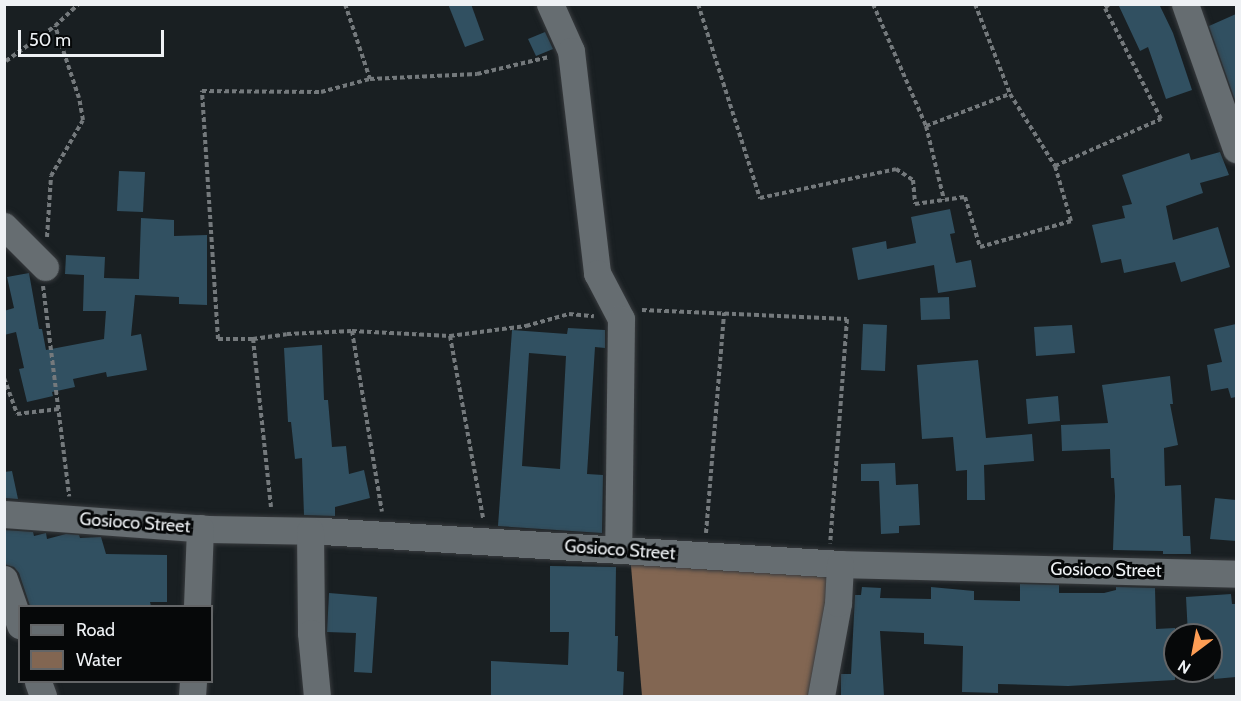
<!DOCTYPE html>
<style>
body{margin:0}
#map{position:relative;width:1241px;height:701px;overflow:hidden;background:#191f22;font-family:Cabin,sans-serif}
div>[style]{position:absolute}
.water>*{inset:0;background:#826652}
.building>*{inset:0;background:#315061}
.path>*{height:4px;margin-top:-2px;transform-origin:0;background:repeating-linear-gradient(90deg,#74797c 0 4.5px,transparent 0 7.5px)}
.roads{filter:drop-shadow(0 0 2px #383b3e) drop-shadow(0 0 2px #383b3e)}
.minor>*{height:27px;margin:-13.5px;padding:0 13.5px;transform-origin:13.5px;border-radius:13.5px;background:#666d71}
span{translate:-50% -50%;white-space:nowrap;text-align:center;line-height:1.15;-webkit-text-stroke:6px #060809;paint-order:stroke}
.street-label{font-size:18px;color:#eef1f4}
.frame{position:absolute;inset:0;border:6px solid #eef1f4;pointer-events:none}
.legend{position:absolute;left:18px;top:605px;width:195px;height:78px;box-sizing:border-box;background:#060809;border:2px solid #636567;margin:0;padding:8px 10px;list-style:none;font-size:18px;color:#eef1f4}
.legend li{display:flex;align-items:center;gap:12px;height:30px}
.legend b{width:30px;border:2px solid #636567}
.north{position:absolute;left:1163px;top:623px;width:60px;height:60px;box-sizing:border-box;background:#060809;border:2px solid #636567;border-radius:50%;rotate:212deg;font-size:16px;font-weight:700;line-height:24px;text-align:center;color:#eef1f4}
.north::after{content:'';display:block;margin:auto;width:21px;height:27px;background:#fd9d54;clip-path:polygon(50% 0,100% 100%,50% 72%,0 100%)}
.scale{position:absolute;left:18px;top:30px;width:146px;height:27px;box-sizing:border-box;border:3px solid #eef1f4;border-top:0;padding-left:8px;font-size:18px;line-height:21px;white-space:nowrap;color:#eef1f4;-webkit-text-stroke:4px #060809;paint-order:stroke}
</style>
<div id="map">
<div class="water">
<i style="clip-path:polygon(630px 554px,834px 572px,817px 696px,642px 696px)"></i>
</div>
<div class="building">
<i style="clip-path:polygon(448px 4px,471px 4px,484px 40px,465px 47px)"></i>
<i style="clip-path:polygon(1118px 4px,1159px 4px,1173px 33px,1192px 90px,1166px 99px,1148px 47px,1140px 51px)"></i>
<i style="clip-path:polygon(1236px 14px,1236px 103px,1209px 26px)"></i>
<i style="clip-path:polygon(545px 32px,553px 49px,536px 56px,528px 39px)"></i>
<i style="clip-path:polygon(1220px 152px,1229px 175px,1200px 183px,1203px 193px,1166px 206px,1173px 240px,1218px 227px,1230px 267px,1181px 282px,1175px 262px,1124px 273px,1121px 259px,1101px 263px,1092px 225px,1125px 218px,1122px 206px,1132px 204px,1122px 175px,1189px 153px,1191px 160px)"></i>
<i style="clip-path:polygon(119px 171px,145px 172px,143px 212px,117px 211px)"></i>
<i style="clip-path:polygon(950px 209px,955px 233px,950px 234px,956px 263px,971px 260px,976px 287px,938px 293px,934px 265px,858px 280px,852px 248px,886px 241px,887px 249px,916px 243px,911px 217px)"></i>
<i style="clip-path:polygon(141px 218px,174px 220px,174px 236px,207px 235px,207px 305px,179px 304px,179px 297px,135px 295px,131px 336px,141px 334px,147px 370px,107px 377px,106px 372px,73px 379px,75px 387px,52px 392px,53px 396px,27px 402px,19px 369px,24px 368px,16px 332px,4px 335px,4px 311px,14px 308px,7px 277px,29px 273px,39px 329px,42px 329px,46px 350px,104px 339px,106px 311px,83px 311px,84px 275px,65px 274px,66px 255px,105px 257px,104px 278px,139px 279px)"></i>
<i style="clip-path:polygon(949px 297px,950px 319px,921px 320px,920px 298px)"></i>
<i style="clip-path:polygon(863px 324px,887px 325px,885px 371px,861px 370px)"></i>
<i style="clip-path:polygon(1236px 324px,1236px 397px,1231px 398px,1228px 388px,1211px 391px,1207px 365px,1222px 362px,1214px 329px)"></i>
<i style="clip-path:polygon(1072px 325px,1075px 353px,1036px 356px,1034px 327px)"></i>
<i style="clip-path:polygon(evenodd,568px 328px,605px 330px,605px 348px,595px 347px,587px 474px,603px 475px,602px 533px,498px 526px,512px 330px,567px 334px,568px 328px,529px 353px,566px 356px,560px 469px,522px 466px,529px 353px)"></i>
<i style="clip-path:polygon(322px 345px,324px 400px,328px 400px,332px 447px,346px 446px,349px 474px,364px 470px,370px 498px,335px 507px,335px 516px,304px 515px,302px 458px,295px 459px,291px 422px,288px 422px,284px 348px)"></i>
<i style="clip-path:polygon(978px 360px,986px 438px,1032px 434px,1034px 461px,984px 465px,985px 500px,967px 500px,967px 470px,956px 471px,953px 437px,922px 439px,917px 365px)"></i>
<i style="clip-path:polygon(1170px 376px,1173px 404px,1170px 404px,1178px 445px,1164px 448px,1165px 486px,1181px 485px,1183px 536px,1190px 536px,1191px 554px,1163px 554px,1163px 551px,1113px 550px,1115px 496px,1114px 478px,1111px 478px,1110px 449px,1062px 451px,1061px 425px,1108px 423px,1102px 385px)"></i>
<i style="clip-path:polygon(1058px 396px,1060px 421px,1028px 424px,1026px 399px)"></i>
<i style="clip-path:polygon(895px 463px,896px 485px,918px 484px,920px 525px,899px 526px,899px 533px,881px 534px,879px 481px,861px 481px,861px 464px)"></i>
<i style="clip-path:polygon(12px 471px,18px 499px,4px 498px,4px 472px)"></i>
<i style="clip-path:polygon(1215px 498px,1236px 500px,1236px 541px,1210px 539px)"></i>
<i style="clip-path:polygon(4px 530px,33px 532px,34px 536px,46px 533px,47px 539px,66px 534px,79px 535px,80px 538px,101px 537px,106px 554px,167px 555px,167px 602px,150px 602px,151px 606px,30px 606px,19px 573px,14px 567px,4px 564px)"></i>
<i style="clip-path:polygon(550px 566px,616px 567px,615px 636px,618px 636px,617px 671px,624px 672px,623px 696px,491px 696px,491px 661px,568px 665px,569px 632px,550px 632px)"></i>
<i style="clip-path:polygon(1020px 584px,1059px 585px,1059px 593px,1104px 593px,1116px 590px,1116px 587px,1155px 588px,1156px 629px,1175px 628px,1175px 680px,1068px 686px,998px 684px,998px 693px,962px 692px,963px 646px,924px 644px,924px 633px,880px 631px,884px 696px,841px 696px,841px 674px,851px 674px,855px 595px,861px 595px,862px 587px,881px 588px,880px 598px,931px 599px,931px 587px,974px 591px,974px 600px,1020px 601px)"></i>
<i style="clip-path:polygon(329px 593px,377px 597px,372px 673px,354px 672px,356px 633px,327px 632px)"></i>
<i style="clip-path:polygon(1231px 594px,1232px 604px,1236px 604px,1236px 677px,1214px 679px,1211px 635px,1188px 635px,1186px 597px)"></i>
</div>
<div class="path">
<i style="left:345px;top:4px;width:79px;rotate:71.6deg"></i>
<i style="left:370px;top:79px;width:107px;rotate:-2.7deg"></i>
<i style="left:477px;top:74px;width:74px;rotate:-13.3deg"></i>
<i style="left:698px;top:4px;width:204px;rotate:72.3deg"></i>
<i style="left:760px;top:198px;width:139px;rotate:-12deg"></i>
<i style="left:896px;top:169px;width:20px;rotate:33deg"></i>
<i style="left:913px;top:180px;width:24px;rotate:85deg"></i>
<i style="left:915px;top:204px;width:50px;rotate:-8deg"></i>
<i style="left:965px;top:197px;width:52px;rotate:73.3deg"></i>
<i style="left:980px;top:247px;width:95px;rotate:-15.9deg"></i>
<i style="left:1071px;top:221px;width:57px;rotate:-106.2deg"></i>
<i style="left:1055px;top:166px;width:116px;rotate:-23.9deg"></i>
<i style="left:1161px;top:119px;width:124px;rotate:-116.8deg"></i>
<i style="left:1105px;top:8px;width:6px;rotate:-45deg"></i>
<i style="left:873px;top:4px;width:133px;rotate:66.5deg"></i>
<i style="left:926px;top:126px;width:76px;rotate:76.3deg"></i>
<i style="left:975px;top:4px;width:97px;rotate:68.7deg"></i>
<i style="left:4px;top:59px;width:3px;rotate:45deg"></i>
<i style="left:6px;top:61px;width:60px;rotate:-35.5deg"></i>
<i style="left:55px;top:26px;width:33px;rotate:-43deg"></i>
<i style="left:926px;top:126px;width:90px;rotate:-20.9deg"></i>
<i style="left:1010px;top:94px;width:85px;rotate:58deg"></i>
<i style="left:47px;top:237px;width:61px;rotate:-86.2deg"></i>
<i style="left:51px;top:176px;width:64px;rotate:-60.3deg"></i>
<i style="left:83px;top:120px;width:22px;rotate:-100deg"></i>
<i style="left:79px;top:98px;width:76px;rotate:-108.4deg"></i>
<i style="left:43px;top:286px;width:212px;rotate:82.9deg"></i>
<i style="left:642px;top:310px;width:205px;rotate:2.5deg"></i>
<i style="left:847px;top:319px;width:225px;rotate:94.3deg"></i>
<i style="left:352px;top:331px;width:98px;rotate:2.9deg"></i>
<i style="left:450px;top:336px;width:77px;rotate:-7.5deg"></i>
<i style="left:526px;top:326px;width:45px;rotate:-15.6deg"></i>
<i style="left:569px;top:314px;width:25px;rotate:5deg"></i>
<i style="left:450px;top:336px;width:185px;rotate:79.7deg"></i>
<i style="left:253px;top:339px;width:35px;rotate:180deg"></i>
<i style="left:218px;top:339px;width:249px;rotate:-93.7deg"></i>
<i style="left:202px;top:91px;width:119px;rotate:0.5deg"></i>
<i style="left:321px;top:92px;width:51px;rotate:-14.9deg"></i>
<i style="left:4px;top:378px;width:38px;rotate:70deg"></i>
<i style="left:17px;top:414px;width:42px;rotate:-6.8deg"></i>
<i style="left:271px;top:507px;width:169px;rotate:-96.1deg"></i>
<i style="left:253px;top:339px;width:34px;rotate:-8deg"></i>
<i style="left:287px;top:334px;width:65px;rotate:-2.6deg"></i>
<i style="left:352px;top:331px;width:183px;rotate:80.6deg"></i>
<i style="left:706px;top:533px;width:221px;rotate:-85.3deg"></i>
</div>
<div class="roads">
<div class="minor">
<i style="left:550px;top:4px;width:51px;rotate:65.9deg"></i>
<i style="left:571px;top:51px;width:224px;rotate:83.3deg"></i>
<i style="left:597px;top:273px;width:52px;rotate:62.4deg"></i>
<i style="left:621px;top:319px;width:231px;rotate:90.7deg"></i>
<i style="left:1185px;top:4px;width:154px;rotate:70.6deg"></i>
<i style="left:4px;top:226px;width:58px;rotate:45deg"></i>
<i style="left:4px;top:514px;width:205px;rotate:4.2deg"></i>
<i style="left:208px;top:529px;width:115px;rotate:1deg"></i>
<i style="left:323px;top:531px;width:518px;rotate:3.65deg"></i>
<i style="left:840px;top:564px;width:396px;rotate:1.4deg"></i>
<i style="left:310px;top:531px;width:102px;rotate:89.4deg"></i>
<i style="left:311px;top:633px;width:63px;rotate:84.6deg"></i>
<i style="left:4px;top:579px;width:49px;rotate:70.8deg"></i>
<i style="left:197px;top:606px;width:78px;rotate:-87.8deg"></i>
<i style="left:38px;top:682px;width:15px;rotate:70deg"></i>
<i style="left:192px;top:696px;width:14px;rotate:-86deg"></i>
<i style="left:821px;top:696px;width:95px;rotate:-79.6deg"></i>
<i style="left:838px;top:603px;width:39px;rotate:-87deg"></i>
</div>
</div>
<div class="street-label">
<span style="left:135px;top:523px;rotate:4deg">Gosioco Street</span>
<span style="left:620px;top:550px;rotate:4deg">Gosioco Street</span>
<span style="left:1106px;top:570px;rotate:1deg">Gosioco Street</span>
</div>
<div class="frame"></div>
<ul class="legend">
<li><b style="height:8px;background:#666d71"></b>Road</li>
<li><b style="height:16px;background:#826652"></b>Water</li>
</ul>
<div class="north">N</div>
<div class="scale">50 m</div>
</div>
